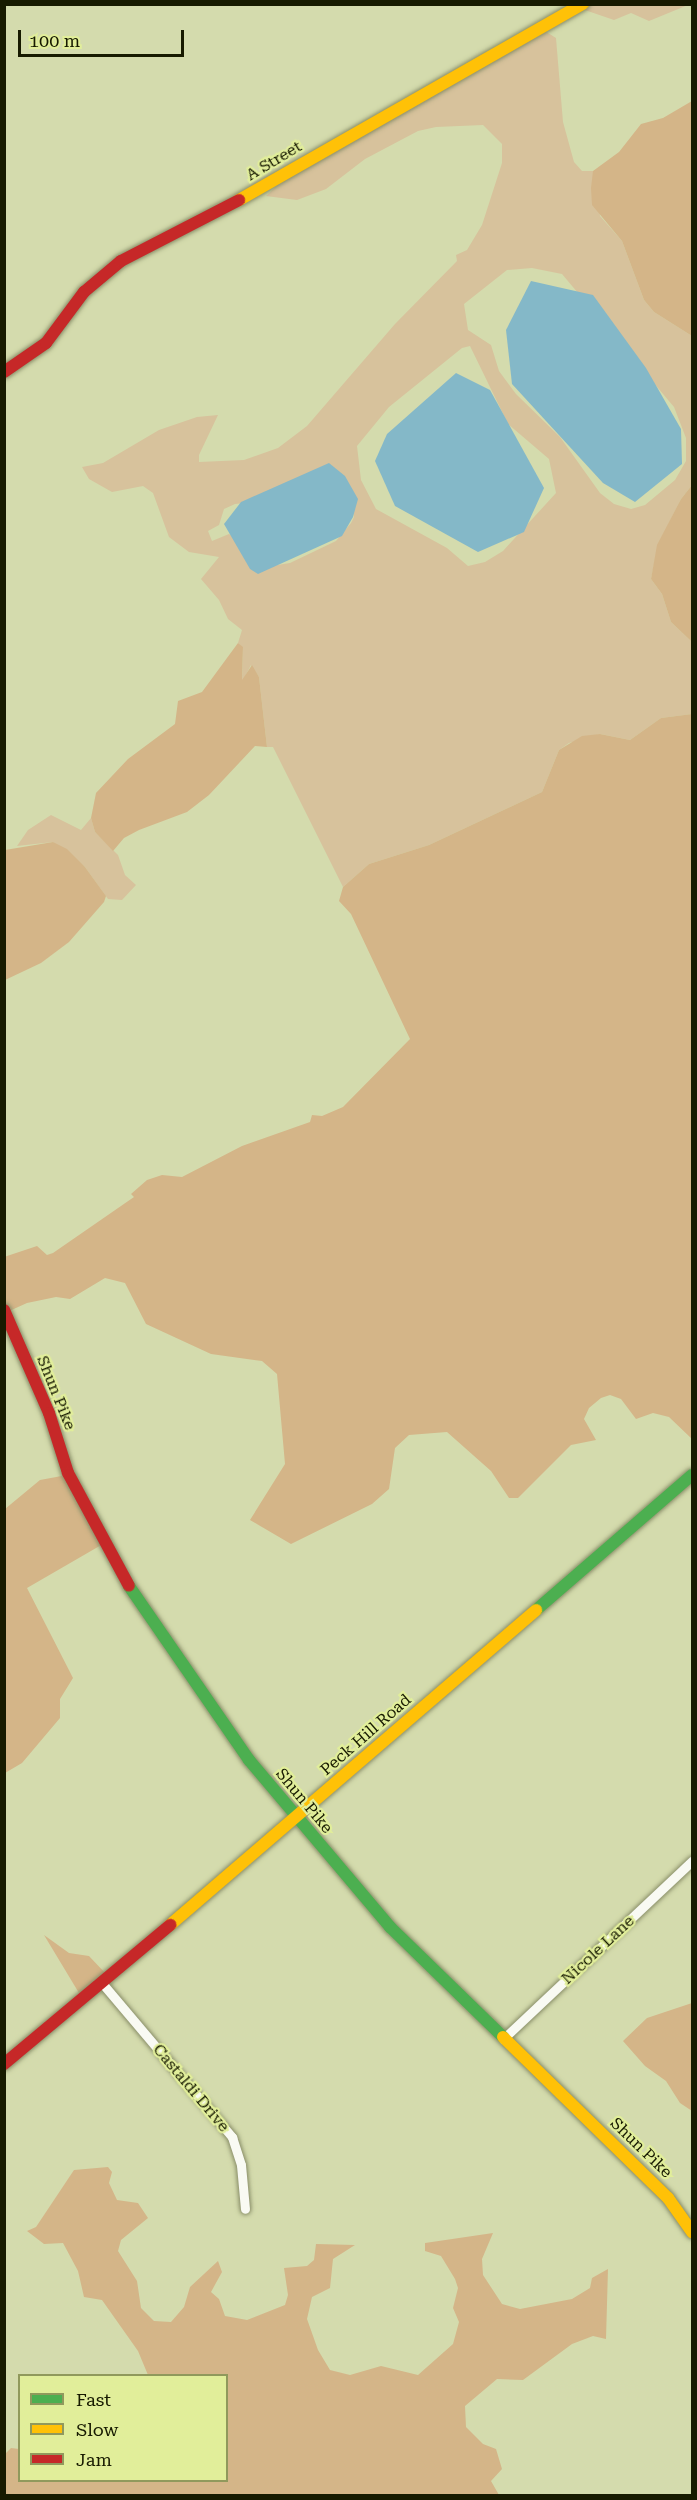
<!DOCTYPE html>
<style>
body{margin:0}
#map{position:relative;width:697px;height:2500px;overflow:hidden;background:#d4dbad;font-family:"Roboto Serif",serif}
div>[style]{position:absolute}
.green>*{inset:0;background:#d7c29c}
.forest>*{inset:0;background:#d4b588}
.water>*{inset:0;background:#84b8c8}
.roads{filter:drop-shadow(0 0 2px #898e68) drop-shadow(0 0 2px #898e68)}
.street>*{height:9px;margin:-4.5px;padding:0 4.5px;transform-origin:4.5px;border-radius:4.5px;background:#f9faf3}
.fast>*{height:12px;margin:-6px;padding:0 6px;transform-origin:6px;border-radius:6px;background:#4caf50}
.slow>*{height:12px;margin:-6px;padding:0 6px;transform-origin:6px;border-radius:6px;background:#ffc107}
.jam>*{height:12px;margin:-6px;padding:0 6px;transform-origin:6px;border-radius:6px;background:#c62828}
span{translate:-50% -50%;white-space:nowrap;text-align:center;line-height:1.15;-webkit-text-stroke:4.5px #e1ee9a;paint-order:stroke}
.street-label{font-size:16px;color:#171a00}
.frame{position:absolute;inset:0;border:6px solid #171a00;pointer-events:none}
.legend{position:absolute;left:18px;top:2374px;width:210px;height:108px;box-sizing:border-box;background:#e1ee9a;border:2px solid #90995c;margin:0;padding:8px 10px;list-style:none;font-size:18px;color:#171a00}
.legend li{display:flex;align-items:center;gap:12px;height:30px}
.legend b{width:30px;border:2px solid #90995c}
.scale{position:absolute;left:18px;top:30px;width:166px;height:27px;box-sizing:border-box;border:3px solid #171a00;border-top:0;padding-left:8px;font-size:18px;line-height:21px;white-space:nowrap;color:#171a00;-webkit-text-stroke:4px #e1ee9a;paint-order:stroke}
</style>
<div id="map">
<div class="green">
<i style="clip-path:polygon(581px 4px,688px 5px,649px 21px,631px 13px,614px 20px,576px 7px)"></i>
<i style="clip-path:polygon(evenodd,540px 28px,556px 38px,563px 122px,574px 162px,582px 171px,594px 171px,600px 216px,622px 241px,644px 300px,654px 312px,692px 336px,692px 485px,681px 499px,658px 545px,651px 579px,662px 594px,671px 622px,692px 642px,692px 714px,661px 718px,630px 740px,600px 734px,569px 743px,559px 750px,542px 792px,429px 845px,369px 864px,343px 887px,273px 747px,267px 747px,259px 677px,251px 665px,242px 682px,243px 648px,238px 643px,242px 630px,228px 619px,219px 600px,201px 579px,219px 557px,189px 552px,169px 537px,153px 493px,143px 486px,112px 492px,89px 479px,82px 467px,103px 463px,159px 430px,197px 417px,218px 415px,199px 455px,199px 462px,244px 460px,278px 448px,307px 426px,395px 324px,457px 261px,456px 255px,467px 250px,482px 225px,502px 163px,502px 144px,483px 125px,436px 127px,418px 131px,365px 159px,326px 189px,297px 200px,266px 196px,291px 172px,540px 28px,532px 268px,562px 274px,674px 407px,686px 438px,686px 461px,675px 480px,645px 505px,631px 509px,614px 504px,600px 493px,560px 437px,516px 394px,499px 371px,491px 345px,468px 330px,464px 304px,507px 270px,532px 268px,540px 28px,470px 346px,508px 424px,549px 459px,556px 493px,503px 551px,485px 562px,468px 566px,447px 548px,376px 509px,361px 480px,357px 446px,389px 407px,462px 348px,470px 346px,540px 28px,350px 491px,354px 517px,351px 523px,336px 541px,290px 563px,271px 566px,245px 558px,232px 536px,229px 534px,212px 541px,208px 531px,219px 525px,224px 509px,235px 504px,350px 491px)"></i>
<i style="clip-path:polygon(51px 815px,81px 830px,91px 818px,95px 832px,118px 855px,125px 875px,136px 885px,122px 900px,108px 899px,85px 867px,53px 842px,17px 846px,28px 830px)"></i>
</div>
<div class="forest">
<i style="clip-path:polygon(692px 101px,692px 336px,654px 312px,644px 300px,622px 241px,592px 205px,591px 188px,593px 171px,619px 152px,641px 124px,663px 118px)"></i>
<i style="clip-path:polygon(692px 485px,692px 642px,671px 622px,662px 594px,651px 579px,657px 545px,681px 499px)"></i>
<i style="clip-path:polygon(238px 643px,243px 647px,242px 680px,252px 665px,259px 677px,267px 747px,255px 746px,209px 795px,187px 812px,139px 830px,124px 838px,113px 851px,95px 832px,91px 818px,96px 793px,128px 759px,175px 724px,178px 701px,202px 692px)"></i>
<i style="clip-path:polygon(692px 714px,692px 1439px,669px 1417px,653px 1413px,636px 1419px,621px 1399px,610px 1395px,601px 1398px,589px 1408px,584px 1419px,596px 1440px,571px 1445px,518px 1498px,509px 1498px,491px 1471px,447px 1432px,409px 1435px,395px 1448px,389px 1489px,372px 1504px,291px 1544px,250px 1520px,285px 1464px,277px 1374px,262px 1361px,211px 1354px,146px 1324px,125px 1283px,105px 1278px,70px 1299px,56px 1297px,27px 1303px,7px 1312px,10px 1329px,5px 1331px,4px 1257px,37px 1246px,47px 1255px,53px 1253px,134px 1197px,131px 1194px,147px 1180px,162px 1175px,182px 1177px,242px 1146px,310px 1122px,312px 1115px,322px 1116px,343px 1107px,410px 1039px,351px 914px,339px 901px,343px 887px,369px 864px,429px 845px,542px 792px,559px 750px,582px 736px,600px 734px,630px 740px,661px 718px)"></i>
<i style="clip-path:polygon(53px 842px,67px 849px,85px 867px,106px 896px,104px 902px,69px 942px,41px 963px,5px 980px,5px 850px)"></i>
<i style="clip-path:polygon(67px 1475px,103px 1544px,27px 1588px,73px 1678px,60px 1699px,60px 1718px,22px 1763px,5px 1773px,5px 1509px,40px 1480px)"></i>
<i style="clip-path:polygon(44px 1935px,69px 1953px,89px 1956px,107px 1975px,82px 1998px)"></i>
<i style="clip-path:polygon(692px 2003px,692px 2111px,680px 2103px,666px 2081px,645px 2066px,623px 2041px,647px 2018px)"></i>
<i style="clip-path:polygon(108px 2167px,112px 2172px,109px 2183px,117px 2200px,138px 2203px,148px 2218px,121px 2240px,118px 2251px,137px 2281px,141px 2308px,154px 2321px,171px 2322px,184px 2307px,190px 2287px,218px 2261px,222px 2272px,211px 2292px,219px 2299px,225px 2316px,247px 2320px,285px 2305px,288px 2295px,284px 2268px,307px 2266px,314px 2260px,316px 2244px,355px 2245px,333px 2259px,330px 2288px,312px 2297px,307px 2319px,318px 2350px,330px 2370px,350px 2375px,381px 2366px,418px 2375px,453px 2344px,459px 2322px,453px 2308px,458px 2288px,455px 2279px,441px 2256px,425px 2251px,425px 2243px,493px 2233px,482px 2259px,483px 2275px,502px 2304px,520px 2309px,572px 2299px,590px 2288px,592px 2278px,608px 2269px,606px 2339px,593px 2336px,572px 2344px,523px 2380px,497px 2379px,465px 2406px,466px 2427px,483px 2444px,496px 2449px,502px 2469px,491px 2481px,499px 2495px,5px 2495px,5px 2454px,11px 2448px,19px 2449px,20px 2480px,226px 2480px,226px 2376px,148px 2375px,138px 2351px,102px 2300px,84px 2297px,78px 2271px,63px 2243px,44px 2244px,27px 2231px,36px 2227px,74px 2170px)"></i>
</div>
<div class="water">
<i style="clip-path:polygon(531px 281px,593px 295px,646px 368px,681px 429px,682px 464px,635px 502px,603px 483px,512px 384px,506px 330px)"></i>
<i style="clip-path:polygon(456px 373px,490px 390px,544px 488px,524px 532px,478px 552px,395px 506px,375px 461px,387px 434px)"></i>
<i style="clip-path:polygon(329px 463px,345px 476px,358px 499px,353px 517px,342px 536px,258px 574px,250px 569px,224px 524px,241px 502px)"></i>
</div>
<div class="roads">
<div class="street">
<i style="left:102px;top:1983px;width:202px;rotate:49.8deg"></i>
<i style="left:232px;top:2137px;width:29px;rotate:72deg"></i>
<i style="left:241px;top:2165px;width:44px;rotate:84.8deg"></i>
<i style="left:503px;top:2039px;width:260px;rotate:-43.3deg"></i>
</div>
<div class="fast">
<i style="left:129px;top:1586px;width:211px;rotate:55.4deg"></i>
<i style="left:249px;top:1760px;width:219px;rotate:49.8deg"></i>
<i style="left:390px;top:1927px;width:158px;rotate:44.2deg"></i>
<i style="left:536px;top:1610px;width:206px;rotate:-40.9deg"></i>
</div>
<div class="slow">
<i style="left:239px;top:200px;width:396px;rotate:-29.7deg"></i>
<i style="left:170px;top:1925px;width:483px;rotate:-40.7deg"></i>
<i style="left:503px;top:2037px;width:231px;rotate:44.3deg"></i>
<i style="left:668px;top:2198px;width:42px;rotate:54.8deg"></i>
</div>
<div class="jam">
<i style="left:4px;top:372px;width:51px;rotate:-34.6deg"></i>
<i style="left:46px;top:343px;width:64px;rotate:-53.3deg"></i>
<i style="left:84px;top:292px;width:48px;rotate:-40deg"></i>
<i style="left:121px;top:261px;width:133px;rotate:-27.3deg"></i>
<i style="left:4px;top:1310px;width:112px;rotate:66.4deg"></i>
<i style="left:49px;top:1413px;width:63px;rotate:72.4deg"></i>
<i style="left:68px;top:1473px;width:128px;rotate:61.6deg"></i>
<i style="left:4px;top:2064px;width:217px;rotate:-39.9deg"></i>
</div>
</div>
<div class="street-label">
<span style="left:274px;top:161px;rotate:-31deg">A Street</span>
<span style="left:56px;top:1393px;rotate:68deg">Shun Pike</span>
<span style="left:366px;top:1735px;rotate:-41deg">Peck Hill Road</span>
<span style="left:304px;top:1801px;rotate:50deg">Shun Pike</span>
<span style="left:598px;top:1950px;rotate:-43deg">Nicole Lane</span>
<span style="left:191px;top:2088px;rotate:50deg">Castaldi Drive</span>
<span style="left:641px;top:2148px;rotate:44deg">Shun Pike</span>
</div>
<div class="frame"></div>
<ul class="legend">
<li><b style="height:8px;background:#4caf50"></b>Fast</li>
<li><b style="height:8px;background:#ffc107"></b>Slow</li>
<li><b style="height:8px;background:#c62828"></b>Jam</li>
</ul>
<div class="scale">100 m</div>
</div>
